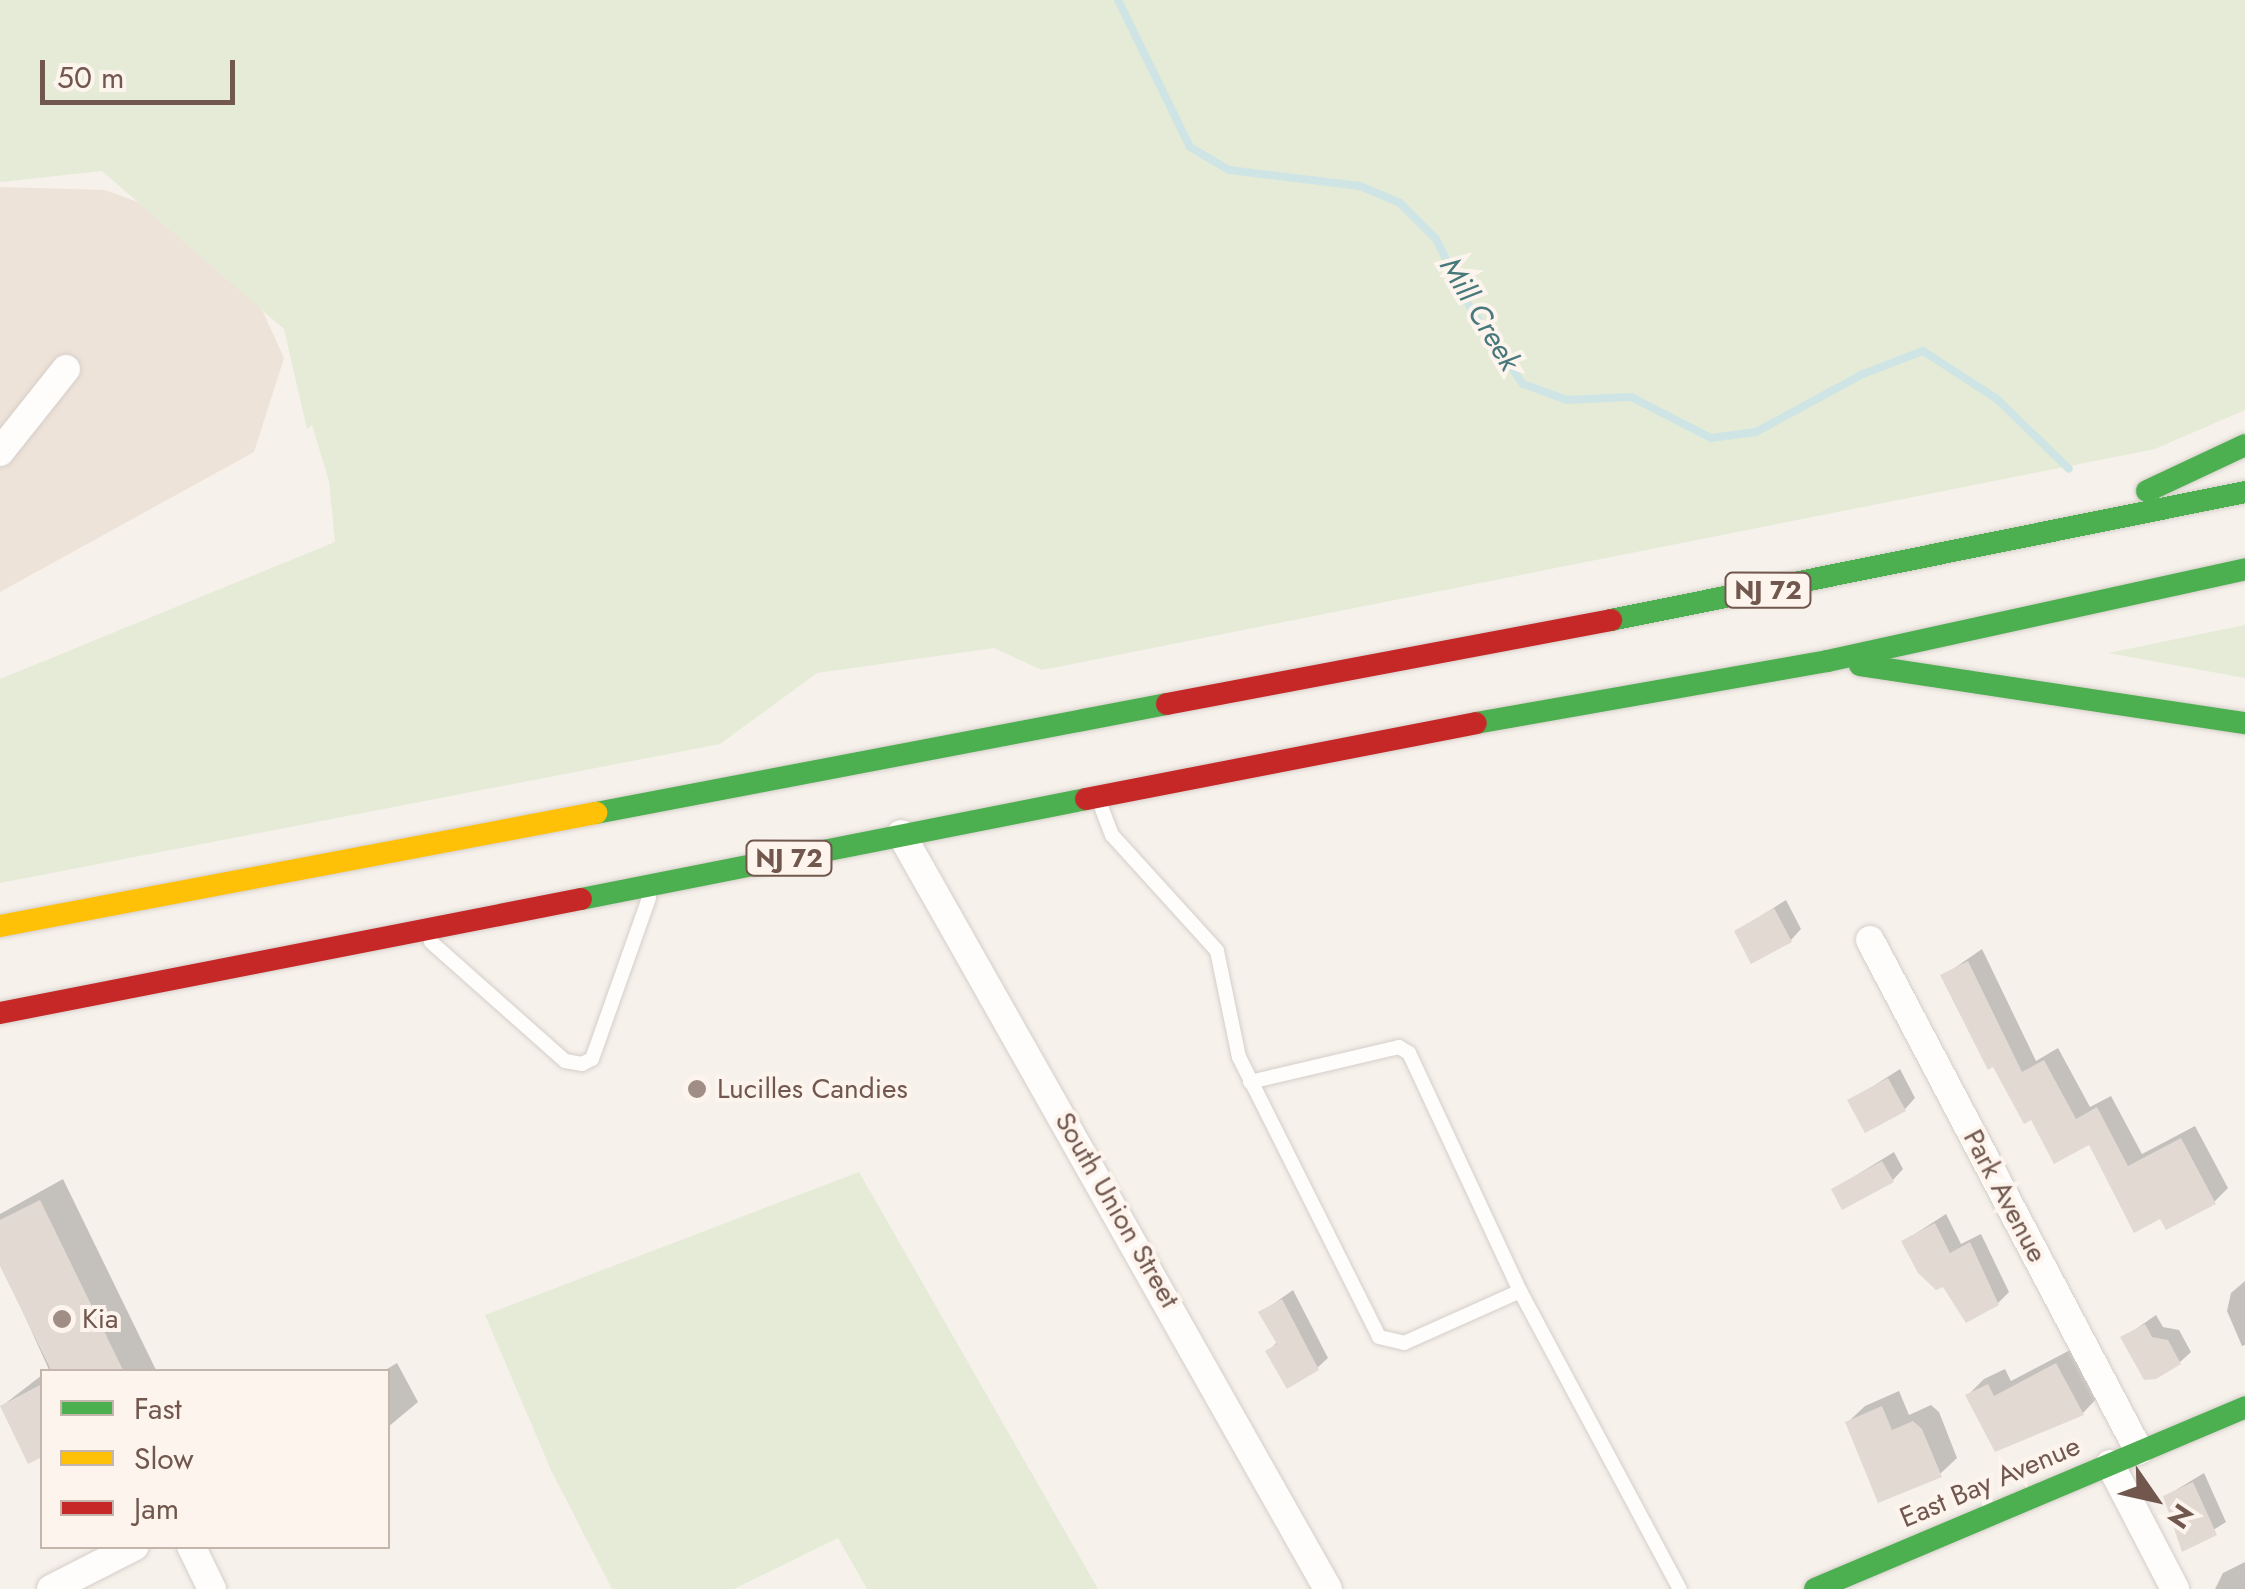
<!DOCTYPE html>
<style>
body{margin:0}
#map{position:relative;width:2245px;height:1589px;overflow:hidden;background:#f6f1eb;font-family:Jost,sans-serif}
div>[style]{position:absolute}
.residential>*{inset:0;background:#eee3d9}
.green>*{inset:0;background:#e5ebd7}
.shadow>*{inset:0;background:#0003}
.stream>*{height:8px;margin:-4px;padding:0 4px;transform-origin:4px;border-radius:4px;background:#cfe5e5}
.building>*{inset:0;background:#e2d9d3}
.roads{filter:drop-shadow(0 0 2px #d5cec9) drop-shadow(0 0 2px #d5cec9)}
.lane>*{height:14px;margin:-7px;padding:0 7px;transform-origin:7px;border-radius:7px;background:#fefdfc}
.street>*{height:28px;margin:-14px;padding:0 14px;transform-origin:14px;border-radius:14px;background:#fefdfc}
.fast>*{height:22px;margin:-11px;padding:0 11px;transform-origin:11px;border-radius:11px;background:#4caf50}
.slow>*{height:22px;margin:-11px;padding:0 11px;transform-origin:11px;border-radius:11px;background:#ffc107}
.jam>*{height:22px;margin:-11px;padding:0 11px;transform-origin:11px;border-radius:11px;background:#c62828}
.dots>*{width:28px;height:28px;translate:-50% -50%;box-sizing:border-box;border:5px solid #fdf5ed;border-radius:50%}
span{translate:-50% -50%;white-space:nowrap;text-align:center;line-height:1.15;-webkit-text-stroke:8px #fdf5ed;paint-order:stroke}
.shield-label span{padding:2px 8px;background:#fdf5ed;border:2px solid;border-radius:8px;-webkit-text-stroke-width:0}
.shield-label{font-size:25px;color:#71574e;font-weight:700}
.poi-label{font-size:28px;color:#71574e}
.left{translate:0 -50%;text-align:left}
.street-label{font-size:28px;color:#71574e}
.water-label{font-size:30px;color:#47787b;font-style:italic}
.legend{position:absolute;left:40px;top:1369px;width:350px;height:180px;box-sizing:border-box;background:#fdf5ed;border:2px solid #c5b6ad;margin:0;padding:12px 18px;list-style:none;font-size:30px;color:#71574e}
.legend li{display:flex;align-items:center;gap:20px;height:50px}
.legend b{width:50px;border:2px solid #c5b6ad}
.north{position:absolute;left:2105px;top:1449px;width:100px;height:100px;-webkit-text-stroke:8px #fdf5ed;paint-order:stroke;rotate:124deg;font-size:28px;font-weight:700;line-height:40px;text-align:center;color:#71574e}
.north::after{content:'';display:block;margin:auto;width:35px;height:45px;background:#71574e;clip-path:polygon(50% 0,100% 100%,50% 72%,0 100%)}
.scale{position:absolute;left:40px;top:60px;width:195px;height:45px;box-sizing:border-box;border:5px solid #71574e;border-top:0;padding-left:12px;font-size:30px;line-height:35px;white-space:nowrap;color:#71574e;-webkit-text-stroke:8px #fdf5ed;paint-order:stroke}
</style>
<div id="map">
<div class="residential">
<i style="clip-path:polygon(0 187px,105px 190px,208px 228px,263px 312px,284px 358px,254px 452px,0 592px)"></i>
</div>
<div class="green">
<i style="clip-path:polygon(0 0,2245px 0,2245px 410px,2155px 449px,1042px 670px,994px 648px,817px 673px,720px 744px,0 883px,0 679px,335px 542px,329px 481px,312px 425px,307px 429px,284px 329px,102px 171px,0 182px)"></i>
<i style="clip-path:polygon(2245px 625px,2245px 678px,2108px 653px)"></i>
<i style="clip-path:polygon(859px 1172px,1098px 1589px,867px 1589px,838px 1538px,734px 1589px,612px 1589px,551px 1470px,485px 1315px)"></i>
</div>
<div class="shadow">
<i style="clip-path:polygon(1786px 900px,1801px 929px,1791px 940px,1737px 931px)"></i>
<i style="clip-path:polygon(1982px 949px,2036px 1061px,2058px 1048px,2090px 1107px,2111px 1096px,2142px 1154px,2195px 1126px,2228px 1188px,2214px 1202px,2167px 1226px,2090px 1141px,2032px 1117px,1943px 976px)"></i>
<i style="clip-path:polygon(1900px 1069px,1915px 1098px,1905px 1109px,1850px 1101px)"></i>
<i style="clip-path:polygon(1894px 1152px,1903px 1169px,1893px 1180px,1834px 1189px)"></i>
<i style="clip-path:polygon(63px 1179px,157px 1372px,50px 1372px,0 1261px,0 1214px)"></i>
<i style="clip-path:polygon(1946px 1214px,1961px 1244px,1981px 1234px,2009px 1292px,1998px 1303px,1944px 1284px,1904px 1241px)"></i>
<i style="clip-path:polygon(2245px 1281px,2245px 1345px,2242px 1346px,2227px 1311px,2231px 1293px)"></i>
<i style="clip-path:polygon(1293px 1290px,1328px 1358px,1317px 1368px,1268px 1352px,1278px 1341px,1262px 1312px)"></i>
<i style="clip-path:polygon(2156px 1315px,2163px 1327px,2179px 1330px,2191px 1352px,2180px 1362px,2123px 1338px)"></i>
<i style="clip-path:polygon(2074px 1348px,2099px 1396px,2083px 1413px,1968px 1395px,1984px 1379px,2005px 1369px,2011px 1381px)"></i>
<i style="clip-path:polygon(397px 1363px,418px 1402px,388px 1427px,388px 1372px,382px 1372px)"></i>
<i style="clip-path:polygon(42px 1375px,42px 1454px,29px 1460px,2px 1406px)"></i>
<i style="clip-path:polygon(1899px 1391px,1909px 1415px,1931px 1405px,1939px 1412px,1957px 1458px,1940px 1474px,1848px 1422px,1865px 1406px)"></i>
<i style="clip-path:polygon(2204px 1473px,2226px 1522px,2183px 1549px,2166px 1496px)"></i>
<i style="clip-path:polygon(2245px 1562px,2245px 1589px,2215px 1589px,2223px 1573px)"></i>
</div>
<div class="stream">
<i style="left:1118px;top:0;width:164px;rotate:63.9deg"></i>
<i style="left:1190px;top:147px;width:45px;rotate:30.5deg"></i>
<i style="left:1229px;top:170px;width:132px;rotate:7deg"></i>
<i style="left:1360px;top:186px;width:43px;rotate:23deg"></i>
<i style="left:1400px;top:203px;width:51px;rotate:45deg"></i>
<i style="left:1436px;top:239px;width:78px;rotate:63.4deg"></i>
<i style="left:1471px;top:309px;width:91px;rotate:55.3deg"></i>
<i style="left:1523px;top:384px;width:47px;rotate:20deg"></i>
<i style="left:1567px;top:400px;width:64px;rotate:-2.7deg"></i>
<i style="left:1631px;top:397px;width:90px;rotate:27.1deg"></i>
<i style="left:1711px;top:438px;width:45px;rotate:-7.6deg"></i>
<i style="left:1756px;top:432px;width:122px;rotate:-28.5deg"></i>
<i style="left:1863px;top:374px;width:64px;rotate:-21deg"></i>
<i style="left:1923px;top:351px;width:88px;rotate:33deg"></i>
<i style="left:1997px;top:399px;width:100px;rotate:44.2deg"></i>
</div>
<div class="building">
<i style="clip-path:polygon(1774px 908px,1792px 942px,1751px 964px,1734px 931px)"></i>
<i style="clip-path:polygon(1968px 961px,2022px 1072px,2044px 1060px,2076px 1119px,2097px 1107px,2128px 1166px,2181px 1138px,2216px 1204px,2166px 1230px,2160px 1219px,2134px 1233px,2089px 1145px,2054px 1164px,2031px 1120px,2024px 1124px,1993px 1067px,1988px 1070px,1940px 975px)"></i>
<i style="clip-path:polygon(1888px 1078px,1906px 1111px,1865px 1133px,1847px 1100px)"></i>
<i style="clip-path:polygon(1882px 1161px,1894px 1182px,1842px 1210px,1831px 1189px)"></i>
<i style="clip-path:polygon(40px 1200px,124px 1372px,52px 1372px,0 1266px,0 1220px)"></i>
<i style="clip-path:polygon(1935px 1223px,1950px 1253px,1970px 1242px,1999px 1305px,1966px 1323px,1943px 1287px,1936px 1290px,1918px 1273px,1901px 1241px)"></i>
<i style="clip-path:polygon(1282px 1299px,1319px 1370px,1287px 1389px,1265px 1351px,1277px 1344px,1258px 1312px)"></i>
<i style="clip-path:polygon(2145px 1324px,2152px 1337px,2168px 1340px,2181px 1364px,2156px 1379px,2144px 1380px,2120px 1337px)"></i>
<i style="clip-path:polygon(2056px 1363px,2084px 1415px,1995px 1452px,1965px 1395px,1988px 1384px,1994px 1396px)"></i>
<i style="clip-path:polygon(42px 1384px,42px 1457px,28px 1464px,0 1406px)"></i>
<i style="clip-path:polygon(1882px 1406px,1892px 1430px,1913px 1421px,1922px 1429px,1942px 1477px,1878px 1503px,1845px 1422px)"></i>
<i style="clip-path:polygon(2193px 1482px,2217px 1535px,2182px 1552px,2163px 1496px)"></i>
</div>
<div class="roads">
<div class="lane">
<i style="left:1102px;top:809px;width:28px;rotate:69deg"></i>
<i style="left:1112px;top:835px;width:156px;rotate:47.8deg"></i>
<i style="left:1217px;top:951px;width:108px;rotate:78.3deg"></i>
<i style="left:1239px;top:1057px;width:313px;rotate:63.4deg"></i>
<i style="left:1379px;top:1337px;width:26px;rotate:13deg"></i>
<i style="left:1404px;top:1343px;width:127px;rotate:-24.1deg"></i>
<i style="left:1520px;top:1291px;width:338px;rotate:61.8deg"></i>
<i style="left:431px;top:942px;width:179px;rotate:41.6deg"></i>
<i style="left:565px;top:1061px;width:17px;rotate:10deg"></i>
<i style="left:582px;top:1064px;width:11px;rotate:-27deg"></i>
<i style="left:592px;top:1059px;width:171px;rotate:-70.5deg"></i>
<i style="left:1250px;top:1082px;width:153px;rotate:-13.2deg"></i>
<i style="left:1399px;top:1047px;width:12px;rotate:31deg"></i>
<i style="left:1409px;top:1053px;width:263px;rotate:65deg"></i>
</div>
<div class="street">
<i style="left:0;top:452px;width:106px;rotate:-51.5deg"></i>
<i style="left:901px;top:834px;width:867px;rotate:60.51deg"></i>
<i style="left:1870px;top:940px;width:577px;rotate:62.24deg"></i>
<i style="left:2110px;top:1464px;width:141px;rotate:62.5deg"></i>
<i style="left:191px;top:1546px;width:48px;rotate:64deg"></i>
<i style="left:51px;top:1589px;width:94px;rotate:-27.1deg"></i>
</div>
<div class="fast">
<i style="left:2147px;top:491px;width:108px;rotate:-25.1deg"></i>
<i style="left:1611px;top:620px;width:647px;rotate:-11.41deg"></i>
<i style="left:1860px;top:665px;width:389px;rotate:8.6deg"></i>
<i style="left:1476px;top:723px;width:357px;rotate:-10deg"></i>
<i style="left:1828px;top:661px;width:427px;rotate:-12.4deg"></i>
<i style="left:596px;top:813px;width:581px;rotate:-10.81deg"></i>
<i style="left:581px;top:899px;width:515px;rotate:-11.2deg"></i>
<i style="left:1815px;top:1589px;width:467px;rotate:-22.9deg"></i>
</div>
<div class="slow">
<i style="left:0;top:926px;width:607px;rotate:-10.74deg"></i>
</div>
<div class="jam">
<i style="left:1167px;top:704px;width:452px;rotate:-10.7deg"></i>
<i style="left:1086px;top:799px;width:397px;rotate:-11deg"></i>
<i style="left:0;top:1013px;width:592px;rotate:-11.1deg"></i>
</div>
</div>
<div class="dots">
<i style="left:697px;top:1089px;background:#a08d85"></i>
<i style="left:62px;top:1319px;background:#a08d85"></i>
</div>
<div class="shield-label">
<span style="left:1768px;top:590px">NJ 72</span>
<span style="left:789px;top:858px">NJ 72</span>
</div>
<div class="poi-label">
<span class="left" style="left:717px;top:1089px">Lucilles Candies</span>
<span class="left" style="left:82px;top:1319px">Kia</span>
</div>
<div class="street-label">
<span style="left:2005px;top:1196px;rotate:62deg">Park Avenue</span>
<span style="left:1117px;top:1210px;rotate:60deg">South Union Street</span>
<span style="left:1990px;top:1482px;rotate:-23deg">East Bay Avenue</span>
</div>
<div class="water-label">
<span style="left:1480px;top:314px;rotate:59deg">Mill Creek</span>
</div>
<ul class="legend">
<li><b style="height:12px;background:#4caf50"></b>Fast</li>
<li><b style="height:12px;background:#ffc107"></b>Slow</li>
<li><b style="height:12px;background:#c62828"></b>Jam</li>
</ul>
<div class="north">N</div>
<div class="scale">50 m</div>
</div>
